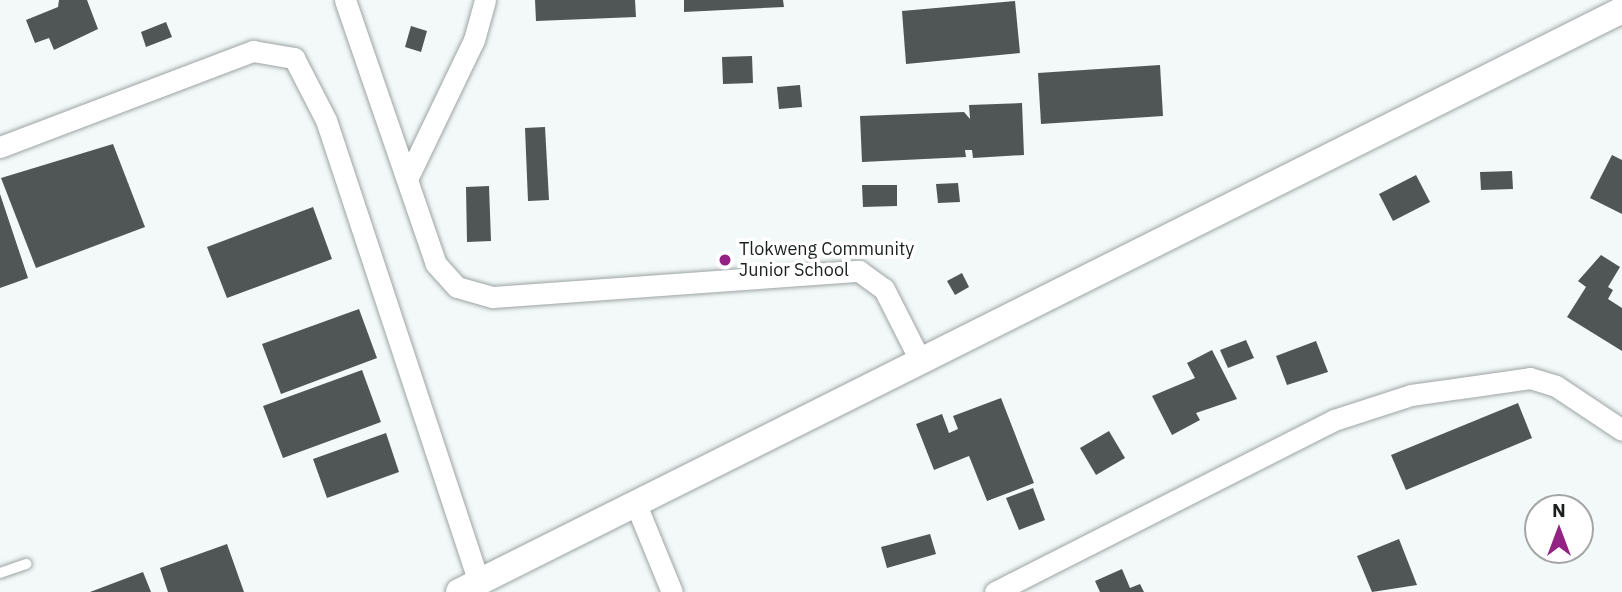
<!DOCTYPE html>
<style>
body{margin:0}
#map{position:relative;width:1622px;height:592px;overflow:hidden;background:#f2f9f8;font-family:"IBM Plex Sans",sans-serif}
div>[style]{position:absolute}
.building>*{inset:0;background:#505655}
.roads{filter:drop-shadow(0 0 2px #9da4a3) drop-shadow(0 0 2px #9da4a3)}
.service>*{height:10px;margin:-5px;padding:0 5px;transform-origin:5px;border-radius:5px;background:#fff}
.minor>*{height:21px;margin:-10.5px;padding:0 10.5px;transform-origin:10.5px;border-radius:10.5px;background:#fff}
.tertiary>*{height:26px;margin:-13px;padding:0 13px;transform-origin:13px;border-radius:13px;background:#fff}
.dots>*{width:19px;height:19px;translate:-50% -50%;box-sizing:border-box;border:4px solid #fff;border-radius:50%}
span{translate:-50% -50%;white-space:nowrap;text-align:center;line-height:1.15;-webkit-text-stroke:7px #fff;paint-order:stroke}
.poi-label{font-size:18px;color:#1c1f1f}
.left{translate:0 -50%;text-align:left}
.north{position:absolute;left:1524px;top:494px;width:70px;height:70px;box-sizing:border-box;background:#fff;border:2px solid #a4a5a5;border-radius:50%;rotate:0deg;font-size:19px;font-weight:700;line-height:28px;text-align:center;color:#1c1f1f}
.north::after{content:'';display:block;margin:auto;width:24px;height:32px;background:#922283;clip-path:polygon(50% 0,100% 100%,50% 72%,0 100%)}
</style>
<div id="map">
<div class="building">
<i style="clip-path:polygon(87px 0,98px 29px,54px 50px,49px 38px,35px 43px,26px 20px,58px 7px,59px 0)"></i>
<i style="clip-path:polygon(535px 0,635px 0,636px 17px,536px 21px)"></i>
<i style="clip-path:polygon(684px 0,783px 0,784px 7px,684px 12px)"></i>
<i style="clip-path:polygon(1015px 1px,1020px 53px,906px 64px,902px 11px)"></i>
<i style="clip-path:polygon(166px 22px,172px 37px,146px 47px,141px 32px)"></i>
<i style="clip-path:polygon(411px 26px,427px 31px,421px 52px,405px 47px)"></i>
<i style="clip-path:polygon(752px 56px,753px 83px,723px 84px,722px 57px)"></i>
<i style="clip-path:polygon(1160px 65px,1163px 116px,1041px 124px,1038px 73px)"></i>
<i style="clip-path:polygon(800px 85px,802px 107px,779px 109px,777px 87px)"></i>
<i style="clip-path:polygon(1022px 103px,1024px 155px,973px 158px,972px 150px,965px 150px,966px 157px,862px 162px,860px 116px,964px 112px,970px 119px,969px 105px)"></i>
<i style="clip-path:polygon(545px 127px,549px 200px,528px 201px,525px 128px)"></i>
<i style="clip-path:polygon(113px 144px,145px 227px,36px 268px,1px 178px)"></i>
<i style="clip-path:polygon(1612px 155px,1622px 160px,1622px 214px,1590px 198px)"></i>
<i style="clip-path:polygon(1512px 171px,1513px 189px,1481px 190px,1480px 172px)"></i>
<i style="clip-path:polygon(1416px 175px,1430px 202px,1393px 221px,1379px 194px)"></i>
<i style="clip-path:polygon(958px 183px,960px 202px,938px 203px,936px 184px)"></i>
<i style="clip-path:polygon(862px 185px,897px 185px,897px 206px,863px 207px)"></i>
<i style="clip-path:polygon(489px 186px,491px 241px,467px 242px,466px 187px)"></i>
<i style="clip-path:polygon(0 194px,28px 278px,0 288px)"></i>
<i style="clip-path:polygon(313px 207px,332px 259px,227px 298px,207px 247px)"></i>
<i style="clip-path:polygon(1601px 255px,1620px 267px,1608px 287px,1613px 290px,1608px 299px,1622px 308px,1622px 351px,1567px 317px,1586px 287px,1578px 281px)"></i>
<i style="clip-path:polygon(962px 273px,969px 287px,955px 295px,947px 281px)"></i>
<i style="clip-path:polygon(359px 309px,377px 358px,281px 394px,262px 344px)"></i>
<i style="clip-path:polygon(1246px 340px,1254px 358px,1228px 368px,1220px 350px)"></i>
<i style="clip-path:polygon(1316px 341px,1328px 372px,1287px 385px,1276px 356px)"></i>
<i style="clip-path:polygon(1212px 350px,1237px 399px,1196px 413px,1200px 420px,1172px 435px,1152px 396px,1195px 378px,1187px 363px)"></i>
<i style="clip-path:polygon(362px 370px,381px 422px,283px 458px,263px 406px)"></i>
<i style="clip-path:polygon(1001px 398px,1034px 483px,987px 501px,969px 456px,934px 470px,916px 424px,942px 414px,949px 433px,958px 429px,953px 416px)"></i>
<i style="clip-path:polygon(1518px 403px,1532px 438px,1406px 490px,1391px 455px)"></i>
<i style="clip-path:polygon(1109px 431px,1125px 458px,1096px 475px,1080px 448px)"></i>
<i style="clip-path:polygon(386px 433px,399px 472px,327px 498px,313px 459px)"></i>
<i style="clip-path:polygon(1033px 488px,1045px 520px,1019px 530px,1006px 498px)"></i>
<i style="clip-path:polygon(930px 534px,936px 554px,887px 568px,881px 547px)"></i>
<i style="clip-path:polygon(1399px 539px,1417px 585px,1372px 592px,1357px 556px)"></i>
<i style="clip-path:polygon(227px 544px,244px 592px,168px 592px,160px 568px)"></i>
<i style="clip-path:polygon(1122px 569px,1130px 588px,1140px 584px,1144px 592px,1100px 592px,1095px 581px)"></i>
<i style="clip-path:polygon(143px 572px,151px 592px,90px 592px)"></i>
</div>
<div class="roads">
<div class="service">
<i style="left:0;top:573px;width:28px;rotate:-19deg"></i>
</div>
<div class="minor">
<i style="left:345px;top:0;width:279px;rotate:71deg"></i>
<i style="left:436px;top:264px;width:31px;rotate:48deg"></i>
<i style="left:457px;top:287px;width:37px;rotate:16deg"></i>
<i style="left:493px;top:297px;width:367px;rotate:-4.1deg"></i>
<i style="left:859px;top:271px;width:31px;rotate:36deg"></i>
<i style="left:884px;top:289px;width:80px;rotate:63.1deg"></i>
<i style="left:0;top:147px;width:271px;rotate:-20.8deg"></i>
<i style="left:253px;top:51px;width:42px;rotate:9.7deg"></i>
<i style="left:294px;top:58px;width:70px;rotate:62.7deg"></i>
<i style="left:326px;top:120px;width:487px;rotate:71.7deg"></i>
<i style="left:408px;top:177px;width:152px;rotate:-64.3deg"></i>
<i style="left:474px;top:40px;width:41px;rotate:-74.6deg"></i>
<i style="left:635px;top:502px;width:97px;rotate:67.7deg"></i>
<i style="left:995px;top:592px;width:380px;rotate:-26.9deg"></i>
<i style="left:1334px;top:420px;width:81px;rotate:-18deg"></i>
<i style="left:1411px;top:395px;width:120px;rotate:-8.1deg"></i>
<i style="left:1530px;top:378px;width:27px;rotate:17deg"></i>
<i style="left:1556px;top:386px;width:79px;rotate:33.7deg"></i>
</div>
<div class="tertiary">
<i style="left:459px;top:592px;width:1300px;rotate:-26.58deg"></i>
</div>
</div>
<div class="dots">
<i style="left:725px;top:260px;background:#922283"></i>
</div>
<div class="poi-label">
<span class="left" style="left:739px;top:260px">Tlokweng Community<br>Junior School</span>
</div>
<div class="north">N</div>
</div>
